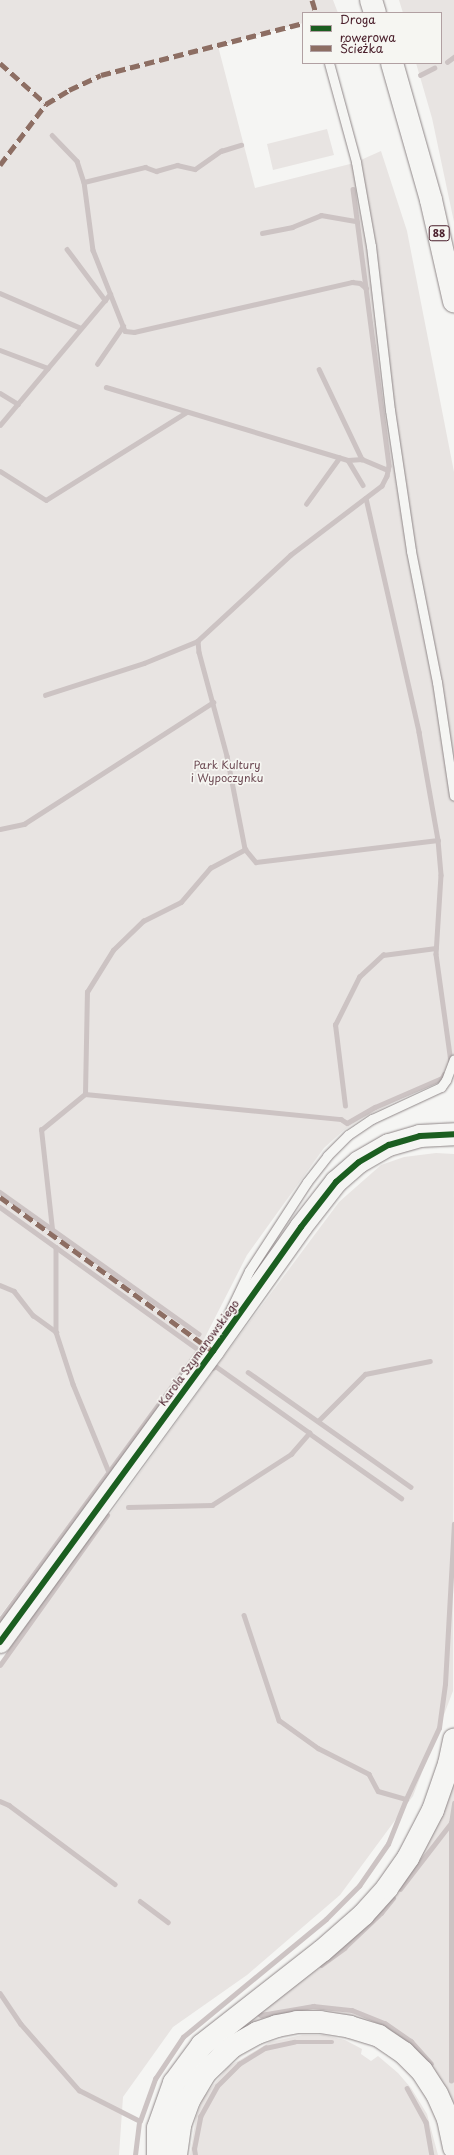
<!DOCTYPE html>
<meta charset="utf-8">
<style>
body{margin:0}
#map{position:relative;width:454px;height:2155px;overflow:hidden;background:#f5f5f3;font-family:"Playpen Sans",sans-serif}
div>[style]{position:absolute}
.green>*{inset:0;background:#e8e4e2}
.stream>*{height:4.5px;margin:-2.25px;padding:0 2.25px;transform-origin:2.25px;border-radius:2.25px;background:#ccc3c3}
.roads{filter:drop-shadow(0 0 1px #8f8788) drop-shadow(0 0 1px #8f8788)}
.lane>*{height:9px;margin:-4.5px;padding:0 4.5px;transform-origin:4.5px;border-radius:4.5px;background:#f5f5f3}
.secondary>*{height:22px;margin:-11px;padding:0 11px;transform-origin:11px;border-radius:11px;background:#f5f5f3}
.primary>*{height:22px;margin:-11px;padding:0 11px;transform-origin:11px;border-radius:11px;background:#f5f5f3}
.quiet>*{height:5px;margin-top:-2.5px;transform-origin:0;background:repeating-linear-gradient(90deg,#8d6e63 0 10px,transparent 0 15px)}
.cycleway>*{height:6px;margin:-3px;padding:0 3px;transform-origin:3px;border-radius:3px;background:#1b5e20}
span{translate:-50% -50%;white-space:nowrap;text-align:center;line-height:1.15;-webkit-text-stroke:3.5px #f6f6f2;paint-order:stroke}
.shield-label span{padding:1px 3px;background:#f6f6f2;border:1px solid;border-radius:3px;-webkit-text-stroke-width:0}
.shield-label{font-size:10px;color:#4a1f2b;font-weight:700}
.park-label{font-size:11px;color:#6f4d56}
.street-label{font-size:11px;color:#4a1f2b}
.legend{position:absolute;left:302px;top:12px;width:140px;height:52px;box-sizing:border-box;background:#f6f6f2;border:1px solid #b1a0a2;margin:0;padding:5px 7px;list-style:none;font-size:12px;color:#4a1f2b}
.legend li{display:flex;align-items:center;gap:8px;height:20px}
.legend b{width:20px;border:1px solid #b1a0a2}
</style>
<div id="map">
<div class="green">
<i style="clip-path:polygon(0 0,333px 0,338px 13px,303px 13px,303px 23px,218px 46px,255px 188px,354px 163px,381px 151px,407px 231px,454px 472px,454px 1072px,363px 1118px,344px 1130px,324px 1148px,247px 1255px,197px 1353px,0 1616px)"></i>
<i style="clip-path:polygon(399px 0,454px 0,454px 222px,432px 118px,416px 63px,441px 63px,441px 13px,403px 13px)"></i>
<i style="clip-path:polygon(327px 129px,334px 155px,273px 170px,267px 144px)"></i>
<i style="clip-path:polygon(436px 1153px,454px 1154px,453px 1691px,413px 1796px,340px 1895px,247px 1975px,173px 2027px,123px 2097px,119px 2155px,0 2155px,0 1667px,216px 1367px,339px 1202px,381px 1165px,404px 1157px)"></i>
<i style="clip-path:polygon(454px 1772px,454px 2117px,382px 2029px,248px 2027px,244px 2020px,333px 1950px)"></i>
<i style="clip-path:polygon(302px 2035px,324px 2035px,345px 2040px,362px 2049px,361px 2054px,371px 2061px,378px 2056px,398px 2073px,411px 2088px,427px 2114px,438px 2155px,190px 2155px,196px 2117px,203px 2098px,228px 2067px,270px 2042px)"></i>
</div>
<div class="stream">
<i style="left:447px;top:62px;width:9px;rotate:-36deg"></i>
<i style="left:420px;top:75px;width:16px;rotate:-27deg"></i>
<i style="left:52px;top:135px;width:36px;rotate:46deg"></i>
<i style="left:77px;top:161px;width:22px;rotate:72deg"></i>
<i style="left:84px;top:182px;width:69px;rotate:82.5deg"></i>
<i style="left:93px;top:250px;width:87px;rotate:68.4deg"></i>
<i style="left:125px;top:331px;width:9px;rotate:6deg"></i>
<i style="left:134px;top:332px;width:224px;rotate:-12.9deg"></i>
<i style="left:352px;top:282px;width:8px;rotate:7deg"></i>
<i style="left:360px;top:283px;width:8px;rotate:40deg"></i>
<i style="left:366px;top:288px;width:179px;rotate:82.6deg"></i>
<i style="left:389px;top:466px;width:10px;rotate:101deg"></i>
<i style="left:387px;top:476px;width:11px;rotate:117deg"></i>
<i style="left:382px;top:486px;width:114px;rotate:142.8deg"></i>
<i style="left:291px;top:555px;width:127px;rotate:137.2deg"></i>
<i style="left:198px;top:641px;width:11px;rotate:85deg"></i>
<i style="left:199px;top:652px;width:108px;rotate:74.9deg"></i>
<i style="left:227px;top:756px;width:95px;rotate:79deg"></i>
<i style="left:245px;top:849px;width:17px;rotate:50deg"></i>
<i style="left:256px;top:862px;width:183px;rotate:-6.9deg"></i>
<i style="left:84px;top:182px;width:63px;rotate:-13.8deg"></i>
<i style="left:145px;top:167px;width:12px;rotate:20deg"></i>
<i style="left:156px;top:171px;width:22px;rotate:-16deg"></i>
<i style="left:177px;top:165px;width:18px;rotate:13deg"></i>
<i style="left:195px;top:169px;width:32px;rotate:-35deg"></i>
<i style="left:221px;top:151px;width:21px;rotate:-17deg"></i>
<i style="left:353px;top:189px;width:100px;rotate:82.5deg"></i>
<i style="left:262px;top:233px;width:31px;rotate:-11deg"></i>
<i style="left:292px;top:227px;width:31px;rotate:-22deg"></i>
<i style="left:321px;top:215px;width:36px;rotate:10deg"></i>
<i style="left:67px;top:249px;width:64px;rotate:53.3deg"></i>
<i style="left:0;top:293px;width:88px;rotate:23.4deg"></i>
<i style="left:0;top:350px;width:51px;rotate:20.6deg"></i>
<i style="left:97px;top:364px;width:46px;rotate:-55.6deg"></i>
<i style="left:319px;top:369px;width:100px;rotate:64.5deg"></i>
<i style="left:106px;top:387px;width:253px;rotate:16.8deg"></i>
<i style="left:348px;top:460px;width:14px;rotate:-4deg"></i>
<i style="left:362px;top:459px;width:28px;rotate:23deg"></i>
<i style="left:0;top:393px;width:21px;rotate:31deg"></i>
<i style="left:0;top:425px;width:171px;rotate:-50deg"></i>
<i style="left:348px;top:460px;width:29px;rotate:59deg"></i>
<i style="left:0;top:471px;width:54px;rotate:32.2deg"></i>
<i style="left:46px;top:500px;width:166px;rotate:-32deg"></i>
<i style="left:366px;top:498px;width:240px;rotate:77.2deg"></i>
<i style="left:419px;top:732px;width:110px;rotate:80deg"></i>
<i style="left:438px;top:840px;width:35px;rotate:85deg"></i>
<i style="left:441px;top:875px;width:79px;rotate:93.6deg"></i>
<i style="left:436px;top:954px;width:109px;rotate:82.1deg"></i>
<i style="left:306px;top:504px;width:57px;rotate:-54.3deg"></i>
<i style="left:45px;top:695px;width:104px;rotate:-17.9deg"></i>
<i style="left:144px;top:663px;width:58px;rotate:-22.2deg"></i>
<i style="left:0;top:829px;width:25px;rotate:-12deg"></i>
<i style="left:24px;top:824px;width:225px;rotate:-32.8deg"></i>
<i style="left:85px;top:1094px;width:102px;rotate:-88.9deg"></i>
<i style="left:87px;top:992px;width:49px;rotate:-58.2deg"></i>
<i style="left:113px;top:950px;width:42px;rotate:-44deg"></i>
<i style="left:143px;top:921px;width:42px;rotate:-26.6deg"></i>
<i style="left:181px;top:902px;width:45px;rotate:-49.5deg"></i>
<i style="left:210px;top:868px;width:40px;rotate:-28deg"></i>
<i style="left:345px;top:1106px;width:82px;rotate:-97deg"></i>
<i style="left:335px;top:1025px;width:54px;rotate:-63.4deg"></i>
<i style="left:359px;top:977px;width:33px;rotate:-43deg"></i>
<i style="left:383px;top:955px;width:53px;rotate:-7.5deg"></i>
<i style="left:0;top:1192px;width:244px;rotate:35.5deg"></i>
<i style="left:0;top:1207px;width:245px;rotate:35.7deg"></i>
<i style="left:199px;top:1350px;width:336px;rotate:126.3deg"></i>
<i style="left:52px;top:1229px;width:100px;rotate:-96.3deg"></i>
<i style="left:41px;top:1130px;width:57px;rotate:-39.3deg"></i>
<i style="left:85px;top:1094px;width:257px;rotate:5.6deg"></i>
<i style="left:341px;top:1119px;width:7px;rotate:34deg"></i>
<i style="left:347px;top:1123px;width:32px;rotate:-30deg"></i>
<i style="left:375px;top:1107px;width:73px;rotate:-23.4deg"></i>
<i style="left:442px;top:1078px;width:4px;rotate:-63deg"></i>
<i style="left:56px;top:1247px;width:85px;rotate:90deg"></i>
<i style="left:0;top:1285px;width:15px;rotate:23deg"></i>
<i style="left:14px;top:1291px;width:31px;rotate:52deg"></i>
<i style="left:33px;top:1315px;width:29px;rotate:36deg"></i>
<i style="left:56px;top:1332px;width:55px;rotate:71.9deg"></i>
<i style="left:73px;top:1384px;width:95px;rotate:67.8deg"></i>
<i style="left:248px;top:1372px;width:199px;rotate:35.2deg"></i>
<i style="left:318px;top:1421px;width:66px;rotate:-45deg"></i>
<i style="left:365px;top:1374px;width:66px;rotate:-11.3deg"></i>
<i style="left:309px;top:1433px;width:113px;rotate:35.2deg"></i>
<i style="left:128px;top:1507px;width:84px;rotate:-1.4deg"></i>
<i style="left:212px;top:1505px;width:94px;rotate:-32.8deg"></i>
<i style="left:291px;top:1454px;width:28px;rotate:-49deg"></i>
<i style="left:309px;top:1433px;width:114px;rotate:-144.6deg"></i>
<i style="left:216px;top:1367px;width:8px;rotate:157deg"></i>
<i style="left:244px;top:1615px;width:111px;rotate:71.6deg"></i>
<i style="left:279px;top:1720px;width:48px;rotate:35.7deg"></i>
<i style="left:318px;top:1748px;width:57px;rotate:27deg"></i>
<i style="left:369px;top:1774px;width:19px;rotate:62deg"></i>
<i style="left:378px;top:1791px;width:29px;rotate:16deg"></i>
<i style="left:0;top:1665px;width:184px;rotate:-54.5deg"></i>
<i style="left:0;top:1801px;width:10px;rotate:24deg"></i>
<i style="left:9px;top:1805px;width:132px;rotate:36.7deg"></i>
<i style="left:400px;top:1889px;width:83px;rotate:-52.3deg"></i>
<i style="left:140px;top:1901px;width:35px;rotate:37deg"></i>
<i style="left:321px;top:1965px;width:29px;rotate:-36deg"></i>
<i style="left:344px;top:1948px;width:51px;rotate:-43.4deg"></i>
<i style="left:381px;top:1913px;width:19px;rotate:-51deg"></i>
<i style="left:0;top:1993px;width:37px;rotate:56deg"></i>
<i style="left:21px;top:2024px;width:88px;rotate:48.7deg"></i>
<i style="left:79px;top:2090px;width:68px;rotate:26.9deg"></i>
<i style="left:140px;top:2121px;width:45px;rotate:-70.3deg"></i>
<i style="left:155px;top:2079px;width:50px;rotate:-56.3deg"></i>
<i style="left:183px;top:2037px;width:185px;rotate:-39.5deg"></i>
<i style="left:326px;top:1919px;width:47px;rotate:-45deg"></i>
<i style="left:359px;top:1886px;width:51px;rotate:-55.4deg"></i>
<i style="left:388px;top:1844px;width:48px;rotate:-68.2deg"></i>
<i style="left:406px;top:1799px;width:78px;rotate:-65.1deg"></i>
<i style="left:439px;top:1728px;width:44px;rotate:-82.2deg"></i>
<i style="left:445px;top:1684px;width:160px;rotate:-86.8deg"></i>
<i style="left:261px;top:2010px;width:4px;rotate:135deg"></i>
<i style="left:258px;top:2013px;width:4px;rotate:34deg"></i>
<i style="left:261px;top:2015px;width:53px;rotate:-9.8deg"></i>
<i style="left:313px;top:2006px;width:39px;rotate:6deg"></i>
<i style="left:352px;top:2010px;width:35px;rotate:22deg"></i>
<i style="left:385px;top:2023px;width:32px;rotate:35deg"></i>
<i style="left:411px;top:2041px;width:30px;rotate:48deg"></i>
<i style="left:451px;top:2081px;width:258px;rotate:-90deg"></i>
<i style="left:451px;top:1823px;width:20px;rotate:-81deg"></i>
<i style="left:407px;top:2088px;width:39px;rotate:61deg"></i>
<i style="left:426px;top:2122px;width:34px;rotate:80deg"></i>
<i style="left:135px;top:2155px;width:31px;rotate:-83deg"></i>
<i style="left:195px;top:2155px;width:6px;rotate:-99deg"></i>
<i style="left:194px;top:2149px;width:33px;rotate:-79deg"></i>
<i style="left:200px;top:2117px;width:35px;rotate:-61deg"></i>
<i style="left:217px;top:2086px;width:31px;rotate:-45deg"></i>
<i style="left:239px;top:2064px;width:31px;rotate:-32deg"></i>
<i style="left:265px;top:2048px;width:30px;rotate:-12deg"></i>
<i style="left:294px;top:2042px;width:38px"></i>
</div>
<div class="roads">
<div class="lane">
<i style="left:329px;top:63px;width:103px;rotate:74.7deg"></i>
<i style="left:356px;top:162px;width:85px;rotate:79.9deg"></i>
<i style="left:371px;top:246px;width:165px;rotate:83.4deg"></i>
<i style="left:390px;top:410px;width:143px;rotate:81.5deg"></i>
<i style="left:411px;top:551px;width:134px;rotate:78.8deg"></i>
<i style="left:437px;top:682px;width:115px;rotate:81.5deg"></i>
<i style="left:226px;top:1319px;width:53px;rotate:-64.4deg"></i>
<i style="left:249px;top:1271px;width:106px;rotate:-56.9deg"></i>
<i style="left:307px;top:1182px;width:33px;rotate:-52deg"></i>
<i style="left:327px;top:1156px;width:30px;rotate:-45deg"></i>
<i style="left:348px;top:1135px;width:29px;rotate:-34deg"></i>
<i style="left:372px;top:1119px;width:76px;rotate:-24.9deg"></i>
<i style="left:441px;top:1087px;width:9px;rotate:-54deg"></i>
<i style="left:446px;top:1080px;width:22px;rotate:-69deg"></i>
</div>
<div class="secondary">
<i style="left:0;top:1642px;width:361px;rotate:-53.8deg"></i>
<i style="left:213px;top:1351px;width:152px;rotate:-54.6deg"></i>
<i style="left:301px;top:1227px;width:57px;rotate:-52.1deg"></i>
<i style="left:336px;top:1182px;width:30px;rotate:-41deg"></i>
<i style="left:359px;top:1162px;width:34px;rotate:-30deg"></i>
<i style="left:389px;top:1145px;width:32px;rotate:-16deg"></i>
<i style="left:420px;top:1136px;width:34px;rotate:-3deg"></i>
</div>
<div class="primary">
<i style="left:371px;top:0;width:14px;rotate:73deg"></i>
<i style="left:392px;top:63px;width:142px;rotate:74.1deg"></i>
<i style="left:431px;top:200px;width:104px;rotate:77.2deg"></i>
<i style="left:158px;top:2155px;width:27px;rotate:-90deg"></i>
<i style="left:158px;top:2128px;width:48px;rotate:-70.4deg"></i>
<i style="left:174px;top:2083px;width:47px;rotate:-53.6deg"></i>
<i style="left:202px;top:2045px;width:152px;rotate:-38.1deg"></i>
<i style="left:322px;top:1951px;width:55px;rotate:-41.3deg"></i>
<i style="left:363px;top:1915px;width:36px;rotate:-48deg"></i>
<i style="left:387px;top:1888px;width:37px;rotate:-55deg"></i>
<i style="left:408px;top:1858px;width:54px;rotate:-62.5deg"></i>
<i style="left:433px;top:1810px;width:49px;rotate:-70.8deg"></i>
<i style="left:449px;top:1764px;width:25px;rotate:-78deg"></i>
<i style="left:176px;top:2155px;width:30px;rotate:-82deg"></i>
<i style="left:180px;top:2125px;width:27px;rotate:-70deg"></i>
<i style="left:189px;top:2100px;width:31px;rotate:-59deg"></i>
<i style="left:205px;top:2073px;width:37px;rotate:-44deg"></i>
<i style="left:232px;top:2047px;width:29px;rotate:-29deg"></i>
<i style="left:257px;top:2033px;width:21px;rotate:-19deg"></i>
<i style="left:277px;top:2026px;width:20px;rotate:-11deg"></i>
<i style="left:297px;top:2022px;width:23px"></i>
<i style="left:320px;top:2022px;width:30px;rotate:9deg"></i>
<i style="left:350px;top:2027px;width:30px;rotate:17deg"></i>
<i style="left:379px;top:2036px;width:30px;rotate:34deg"></i>
<i style="left:404px;top:2053px;width:25px;rotate:45deg"></i>
<i style="left:422px;top:2071px;width:27px;rotate:57deg"></i>
<i style="left:437px;top:2094px;width:27px;rotate:66deg"></i>
<i style="left:448px;top:2119px;width:29px;rotate:78deg"></i>
</div>
</div>
<div class="quiet">
<i style="left:312px;top:0;width:14px;rotate:73deg"></i>
<i style="left:0;top:63px;width:62px;rotate:41.7deg"></i>
<i style="left:0;top:165px;width:76px;rotate:-53deg"></i>
<i style="left:46px;top:104px;width:27px;rotate:-31deg"></i>
<i style="left:69px;top:90px;width:35px;rotate:-25deg"></i>
<i style="left:101px;top:75px;width:209px;rotate:-14.4deg"></i>
<i style="left:0;top:1197px;width:263px;rotate:35.9deg"></i>
</div>
<div class="cycleway">
<i style="left:0;top:1642px;width:361px;rotate:-53.8deg"></i>
<i style="left:213px;top:1351px;width:152px;rotate:-54.6deg"></i>
<i style="left:301px;top:1227px;width:57px;rotate:-52.1deg"></i>
<i style="left:336px;top:1182px;width:30px;rotate:-41deg"></i>
<i style="left:359px;top:1162px;width:34px;rotate:-30deg"></i>
<i style="left:389px;top:1145px;width:32px;rotate:-16deg"></i>
<i style="left:420px;top:1136px;width:34px;rotate:-3deg"></i>
</div>
<div class="shield-label">
<span style="left:439px;top:233px">88</span>
</div>
<div class="park-label">
<span style="left:227px;top:772px">Park Kultury<br>i Wypoczynku</span>
</div>
<div class="street-label">
<span style="left:199px;top:1353px;rotate:-54deg">Karola Szymanowskiego</span>
</div>
<ul class="legend">
<li><b style="height:5px;background:#1b5e20"></b>Droga rowerowa</li>
<li><b style="height:5px;background:#8d6e63"></b>Ścieżka</li>
</ul>
</div>
